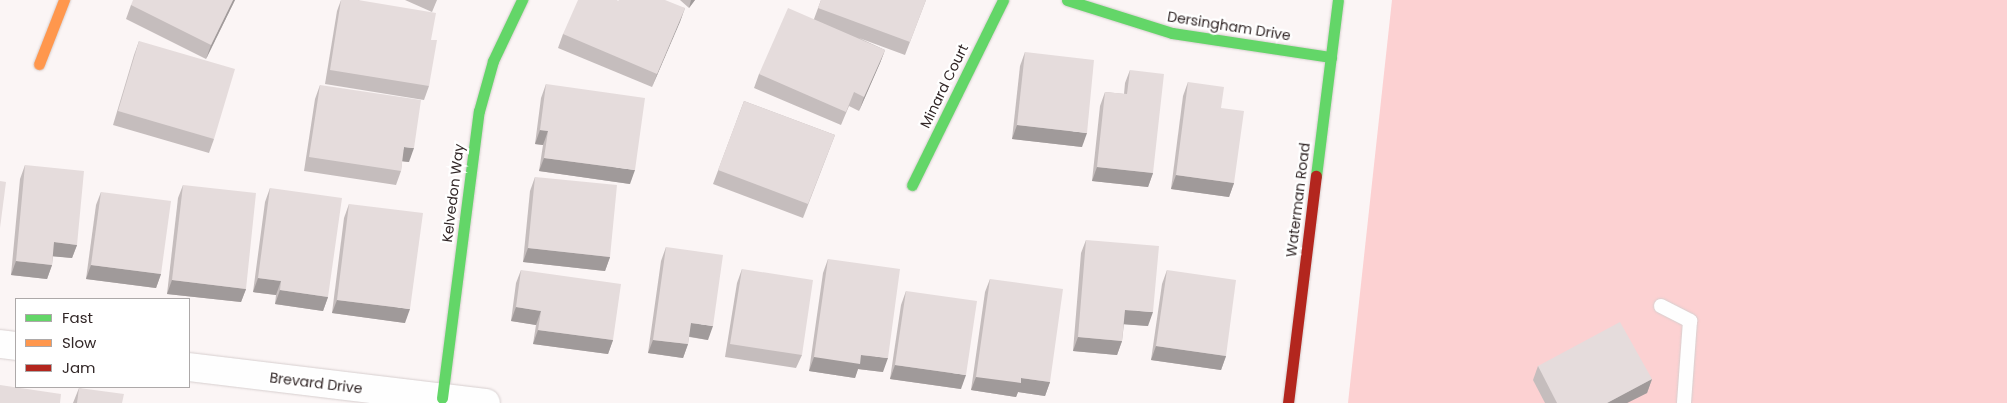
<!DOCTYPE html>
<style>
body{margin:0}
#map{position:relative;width:2007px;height:403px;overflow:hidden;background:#fbf5f5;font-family:Poppins,sans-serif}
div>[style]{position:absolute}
.green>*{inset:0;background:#fcd1d2}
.roads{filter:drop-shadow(0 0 1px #d7cfcf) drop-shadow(0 0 1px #d7cfcf)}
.lane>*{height:14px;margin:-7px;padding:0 7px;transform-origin:7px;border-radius:7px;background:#fefefe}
.street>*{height:28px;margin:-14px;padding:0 14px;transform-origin:14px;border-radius:14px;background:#fefefe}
.fast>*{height:11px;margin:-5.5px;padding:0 5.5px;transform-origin:5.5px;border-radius:5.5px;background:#63d668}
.slow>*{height:11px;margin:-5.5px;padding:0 5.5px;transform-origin:5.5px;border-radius:5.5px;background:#ff974d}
.jam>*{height:11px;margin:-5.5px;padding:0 5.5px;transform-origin:5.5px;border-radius:5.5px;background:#b3261e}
.wall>*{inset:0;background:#c5bdbd}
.shaded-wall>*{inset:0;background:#a09a9a}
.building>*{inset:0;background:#e5dcdc}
span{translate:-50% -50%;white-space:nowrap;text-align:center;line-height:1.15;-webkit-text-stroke:4.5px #fff;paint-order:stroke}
.street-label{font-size:14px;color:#322727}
.legend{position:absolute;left:15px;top:298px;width:175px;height:90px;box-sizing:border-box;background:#fff;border:1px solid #ada9a9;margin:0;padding:6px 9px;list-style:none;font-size:15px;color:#322727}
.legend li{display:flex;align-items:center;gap:10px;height:25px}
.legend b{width:25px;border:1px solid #ada9a9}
</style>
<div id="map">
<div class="green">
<i style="clip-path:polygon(1392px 0,2007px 0,2007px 403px,1348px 403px)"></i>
</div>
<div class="roads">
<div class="lane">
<i style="left:1661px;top:306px;width:33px;rotate:27deg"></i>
<i style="left:1690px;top:321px;width:82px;rotate:94.2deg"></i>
</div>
<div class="street">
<i style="left:0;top:344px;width:16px;rotate:7deg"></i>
<i style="left:189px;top:367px;width:299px;rotate:6.9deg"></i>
</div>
<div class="fast">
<i style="left:1067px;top:0;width:110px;rotate:17.4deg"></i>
<i style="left:1172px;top:33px;width:161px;rotate:8.6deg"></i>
<i style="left:1316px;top:176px;width:177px;rotate:-82.9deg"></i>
<i style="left:912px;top:185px;width:206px;rotate:-63.8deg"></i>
<i style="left:442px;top:398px;width:289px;rotate:-82.7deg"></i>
<i style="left:479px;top:111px;width:52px;rotate:-74.4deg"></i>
<i style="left:493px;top:61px;width:68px;rotate:-64.6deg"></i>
</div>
<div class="slow">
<i style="left:39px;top:64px;width:69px;rotate:-68.7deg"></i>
</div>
<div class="jam">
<i style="left:1288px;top:403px;width:229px;rotate:-83deg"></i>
</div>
</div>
<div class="wall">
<i style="clip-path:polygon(235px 0,206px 59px,126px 19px,131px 5px)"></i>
<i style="clip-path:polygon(341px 0,358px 0,431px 40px,429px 86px,424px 100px,325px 84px,337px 11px)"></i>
<i style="clip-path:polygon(405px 0,437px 0,432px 12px)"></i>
<i style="clip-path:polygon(680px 0,695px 0,689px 8px)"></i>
<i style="clip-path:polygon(821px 0,926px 0,905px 55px,859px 38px,885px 50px,880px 63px,859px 111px,849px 106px,841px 125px,754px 88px,759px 74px,814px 19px)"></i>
<i style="clip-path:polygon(618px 1px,685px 8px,652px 87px,558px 48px,563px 34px)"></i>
<i style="clip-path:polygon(139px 41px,214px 139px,209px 153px,113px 125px,134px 55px)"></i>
<i style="clip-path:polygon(1025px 52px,1082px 147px,1012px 139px,1020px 66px)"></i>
<i style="clip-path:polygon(1130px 70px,1153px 173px,1148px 187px,1092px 181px,1100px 106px,1105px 92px,1124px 94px,1125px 83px)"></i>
<i style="clip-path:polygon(1188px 82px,1221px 108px,1234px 183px,1229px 197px,1171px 189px,1183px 96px)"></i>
<i style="clip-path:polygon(546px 84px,630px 184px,539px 171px,543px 145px,535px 144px,541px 98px)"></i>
<i style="clip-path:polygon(320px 85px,409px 162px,402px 161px,401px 171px,396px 185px,304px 171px,315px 99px)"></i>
<i style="clip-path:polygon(744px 101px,835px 135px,803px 218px,713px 184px)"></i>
<i style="clip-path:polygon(25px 165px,77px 245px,72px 258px,53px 256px,52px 265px,47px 279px,11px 275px,20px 179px)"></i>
<i style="clip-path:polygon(535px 177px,610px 257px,605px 271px,523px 262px,530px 191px)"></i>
<i style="clip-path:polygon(183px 185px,246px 289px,241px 302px,167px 294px,178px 198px)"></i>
<i style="clip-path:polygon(270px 188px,328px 297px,323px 311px,275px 304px,276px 295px,253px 292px,265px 202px)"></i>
<i style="clip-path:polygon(101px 192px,161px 274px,156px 288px,86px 279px,96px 205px)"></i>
<i style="clip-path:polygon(349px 204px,405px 323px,332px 313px,344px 218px)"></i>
<i style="clip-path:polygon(1086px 240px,1148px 326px,1124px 324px,1122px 341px,1117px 355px,1073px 351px,1081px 253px)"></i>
<i style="clip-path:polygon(666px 247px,708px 340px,689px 337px,688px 344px,683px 358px,648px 353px,661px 261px)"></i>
<i style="clip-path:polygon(828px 259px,883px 372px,858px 369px,855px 378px,809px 371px,823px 273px)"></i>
<i style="clip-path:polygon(742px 269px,802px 355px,796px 368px,725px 357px,737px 283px)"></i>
<i style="clip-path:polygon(521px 270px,613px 340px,608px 354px,533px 344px,536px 325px,511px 321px,516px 283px)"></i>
<i style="clip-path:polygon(1167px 270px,1226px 356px,1221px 370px,1151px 360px,1162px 284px)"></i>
<i style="clip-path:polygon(990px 279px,1050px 382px,1045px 396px,1018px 392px,1016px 397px,971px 390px,985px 292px)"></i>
<i style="clip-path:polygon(906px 291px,961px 389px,890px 379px,901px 305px)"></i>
<i style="clip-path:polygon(1538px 366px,1652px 379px,1647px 393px,1627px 403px,1545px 403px,1533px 380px)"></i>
<i style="clip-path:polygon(79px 388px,122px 403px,73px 403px)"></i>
</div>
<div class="shaded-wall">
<i style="clip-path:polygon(233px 0,235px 0,206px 59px,211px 45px)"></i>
<i style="clip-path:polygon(691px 0,695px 0,689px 8px)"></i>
<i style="clip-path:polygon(685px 8px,680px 22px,652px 87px,657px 74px)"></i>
<i style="clip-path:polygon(885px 50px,880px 63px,859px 111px,864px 97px)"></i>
<i style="clip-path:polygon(1017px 125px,1087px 133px,1082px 147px,1012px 139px)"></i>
<i style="clip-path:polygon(540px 130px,548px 131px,543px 145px,535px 144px)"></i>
<i style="clip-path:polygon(404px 147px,414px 148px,409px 162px,399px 161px)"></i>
<i style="clip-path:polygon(544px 158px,635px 170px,630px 184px,539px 171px)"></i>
<i style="clip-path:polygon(1097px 167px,1153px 173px,1148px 187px,1092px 181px)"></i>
<i style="clip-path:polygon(1176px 175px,1234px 183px,1229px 197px,1171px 189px)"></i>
<i style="clip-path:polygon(54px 242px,77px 245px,72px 258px,49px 256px)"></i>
<i style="clip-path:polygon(528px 248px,610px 257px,605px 271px,523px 262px)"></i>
<i style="clip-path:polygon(16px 261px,52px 265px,47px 279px,11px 275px)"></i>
<i style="clip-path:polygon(91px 265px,161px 274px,156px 288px,86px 279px)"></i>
<i style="clip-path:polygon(258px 278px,281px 281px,276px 295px,253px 292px)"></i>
<i style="clip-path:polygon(172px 280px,246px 289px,241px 302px,167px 294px)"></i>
<i style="clip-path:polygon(280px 290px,328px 297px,323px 311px,275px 304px)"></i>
<i style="clip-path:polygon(337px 300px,410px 309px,405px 323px,332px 313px)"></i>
<i style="clip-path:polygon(516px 307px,541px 311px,536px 325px,511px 321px)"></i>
<i style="clip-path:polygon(1125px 310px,1153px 312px,1148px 326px,1120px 324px)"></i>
<i style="clip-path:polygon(691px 323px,713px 326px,708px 340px,686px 336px)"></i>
<i style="clip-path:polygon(538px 330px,613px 340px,608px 354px,533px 344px)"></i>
<i style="clip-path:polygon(1078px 337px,1122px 341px,1117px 355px,1073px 351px)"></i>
<i style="clip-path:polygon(653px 340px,688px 344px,683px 358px,648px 353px)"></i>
<i style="clip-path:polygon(1156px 346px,1226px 356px,1221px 370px,1151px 360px)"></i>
<i style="clip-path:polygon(861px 355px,888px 358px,883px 372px,858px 369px,855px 378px,809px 371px,814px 357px)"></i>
<i style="clip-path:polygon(895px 365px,966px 375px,961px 389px,890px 379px)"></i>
<i style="clip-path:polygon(976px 377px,1021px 378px,1050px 382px,1045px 396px,1018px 392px,1016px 397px,971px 390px)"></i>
<i style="clip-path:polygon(1652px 379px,1647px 393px,1627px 403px,1607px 403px)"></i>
</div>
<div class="building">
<i style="clip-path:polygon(133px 0,233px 0,211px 45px,131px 5px)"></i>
<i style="clip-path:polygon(341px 0,358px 0,436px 13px,431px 40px,437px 40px,429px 86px,330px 70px)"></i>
<i style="clip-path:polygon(578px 0,617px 0,618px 1px,619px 0,665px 0,685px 8px,657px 74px,563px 34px)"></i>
<i style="clip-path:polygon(821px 0,926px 0,910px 42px,818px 8px)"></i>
<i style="clip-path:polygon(788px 8px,885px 50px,864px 97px,854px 92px,846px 112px,759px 74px)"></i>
<i style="clip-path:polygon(139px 41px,235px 69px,214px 139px,118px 111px)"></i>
<i style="clip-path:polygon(1025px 52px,1094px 60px,1087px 133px,1017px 125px)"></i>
<i style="clip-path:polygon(1130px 70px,1164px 74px,1153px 173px,1097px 167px,1105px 92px,1127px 94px)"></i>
<i style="clip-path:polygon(1188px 82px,1224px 87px,1221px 108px,1244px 111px,1234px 183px,1176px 175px)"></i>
<i style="clip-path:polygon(546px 84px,645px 98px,635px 170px,544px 158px,548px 131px,540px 130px)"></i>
<i style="clip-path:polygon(320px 85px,421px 100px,414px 148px,404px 147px,401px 171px,309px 157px)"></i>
<i style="clip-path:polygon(744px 101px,835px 135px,808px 204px,718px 170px)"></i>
<i style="clip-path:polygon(25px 165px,84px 171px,77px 245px,54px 242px,52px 265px,16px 261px)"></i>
<i style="clip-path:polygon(535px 177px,617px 185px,610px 257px,528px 248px)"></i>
<i style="clip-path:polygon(0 181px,6px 182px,0 228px)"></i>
<i style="clip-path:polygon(183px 185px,256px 193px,246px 289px,172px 280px)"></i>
<i style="clip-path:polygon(270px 188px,342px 198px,328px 297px,280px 290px,281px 281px,258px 278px)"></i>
<i style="clip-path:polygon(101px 192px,171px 201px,161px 274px,91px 265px)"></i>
<i style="clip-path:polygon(349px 204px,423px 213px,410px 309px,337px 300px)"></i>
<i style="clip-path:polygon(1086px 240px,1159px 246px,1153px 312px,1125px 310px,1122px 341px,1078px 337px)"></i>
<i style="clip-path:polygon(666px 247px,723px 255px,713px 326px,691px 323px,688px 344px,653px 340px)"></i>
<i style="clip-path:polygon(828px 259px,900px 269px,888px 358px,861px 355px,860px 364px,814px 357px)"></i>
<i style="clip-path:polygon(742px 269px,813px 280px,802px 355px,730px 344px)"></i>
<i style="clip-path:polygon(521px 270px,621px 284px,613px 340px,538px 330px,541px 311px,516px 307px)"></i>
<i style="clip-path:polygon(1167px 270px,1236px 280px,1226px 356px,1156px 346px)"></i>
<i style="clip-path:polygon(990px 279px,1063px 289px,1050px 382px,1021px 378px,1021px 383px,976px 377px)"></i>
<i style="clip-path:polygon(906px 291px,977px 301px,966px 375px,895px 365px)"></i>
<i style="clip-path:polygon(1620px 322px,1652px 379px,1607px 403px,1557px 403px,1538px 366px)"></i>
<i style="clip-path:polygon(0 385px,61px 394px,60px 403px,0 403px)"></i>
<i style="clip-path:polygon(79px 388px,124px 394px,122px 403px,77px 403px)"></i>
</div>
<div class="street-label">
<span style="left:1229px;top:26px;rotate:9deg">Dersingham Drive</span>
<span style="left:944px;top:86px;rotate:-64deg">Minard Court</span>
<span style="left:453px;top:193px;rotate:-83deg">Kelvedon Way</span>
<span style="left:1298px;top:200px;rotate:-83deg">Waterman Road</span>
<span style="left:316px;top:383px;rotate:7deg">Brevard Drive</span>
</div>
<ul class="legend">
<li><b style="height:6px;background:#63d668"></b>Fast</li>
<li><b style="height:6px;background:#ff974d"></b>Slow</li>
<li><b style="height:6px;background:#b3261e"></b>Jam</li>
</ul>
</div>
